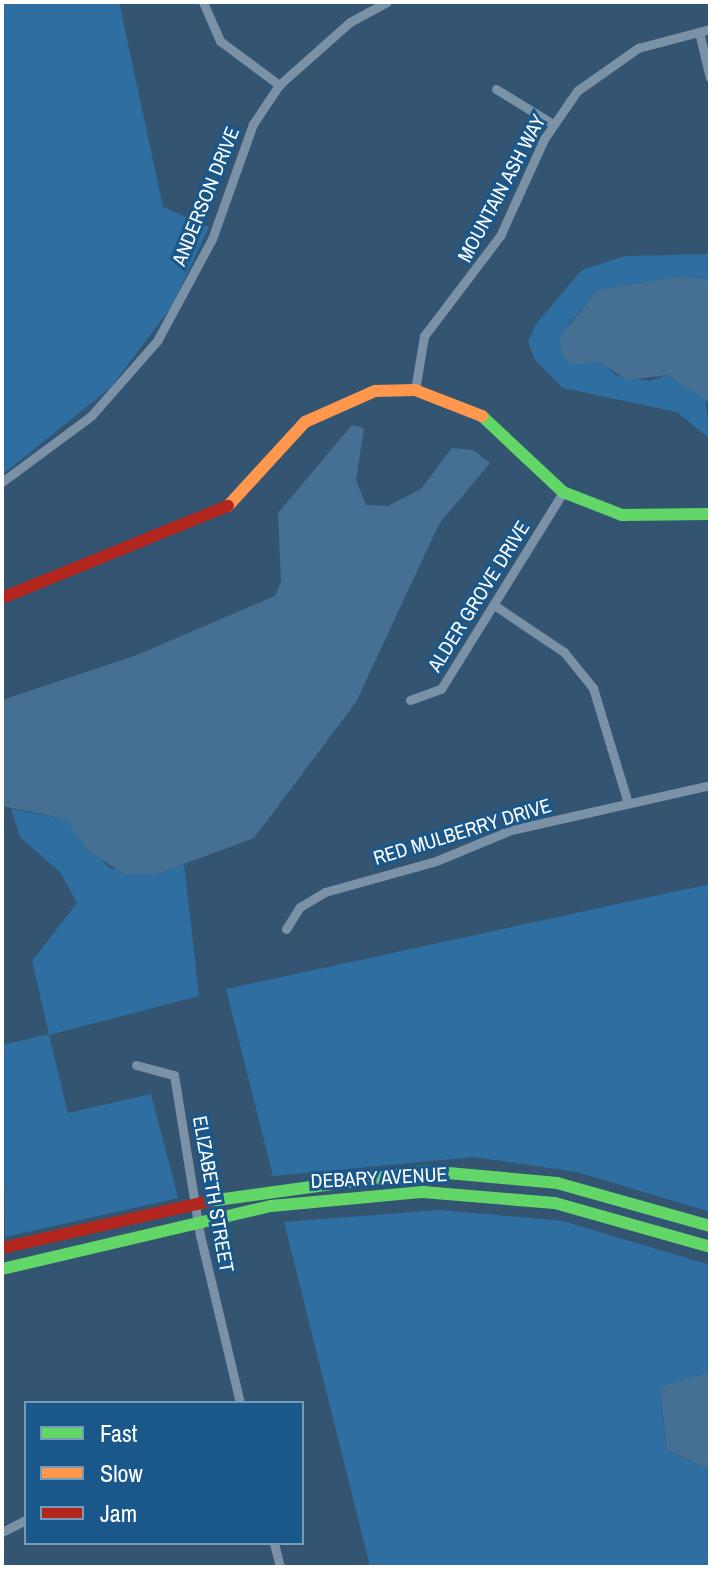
<!DOCTYPE html>
<style>
body{margin:0}
#map{position:relative;width:712px;height:1569px;overflow:hidden;background:#345571;font-family:"Archivo Narrow",sans-serif}
div>[style]{position:absolute}
.green>*{inset:0;background:#2e6ea1}
.water>*{inset:0;background:#457094}
.street>*{height:9px;margin:-4.5px;padding:0 4.5px;transform-origin:4.5px;border-radius:4.5px;background:#7b91a6}
.fast>*{height:12px;margin:-6px;padding:0 6px;transform-origin:6px;border-radius:6px;background:#63d668}
.slow>*{height:12px;margin:-6px;padding:0 6px;transform-origin:6px;border-radius:6px;background:#ff974d}
.jam>*{height:12px;margin:-6px;padding:0 6px;transform-origin:6px;border-radius:6px;background:#b3261e}
span{translate:-50% -50%;white-space:nowrap;text-align:center;line-height:1.15;-webkit-text-stroke:6px #1a588b;paint-order:stroke}
.street-label{font-size:20px;color:#fff}
.frame{position:absolute;inset:0;border:4px solid #fff;pointer-events:none}
.legend{position:absolute;left:24px;top:1401px;width:280px;height:144px;box-sizing:border-box;background:#1a588b;border:2px solid #769bb9;margin:0;padding:10px 14px;list-style:none;font-size:24px;color:#fff}
.legend li{display:flex;align-items:center;gap:16px;height:40px}
.legend b{width:40px;border:2px solid #769bb9}
</style>
<div id="map">
<div class="green">
<i style="clip-path:polygon(2px 2px,119px 2px,163px 207px,209px 227px,172px 306px,111px 387px,2px 475px)"></i>
<i style="clip-path:polygon(710px 254px,710px 280px,681px 276px,597px 290px,569px 324px,615px 375px,650px 381px,667px 375px,705px 397px,710px 439px,677px 412px,563px 388px,535px 360px,528px 342px,536px 324px,582px 270px,625px 256px)"></i>
<i style="clip-path:polygon(11px 809px,65px 819px,109px 868px,157px 874px,184px 864px,199px 996px,49px 1035px,68px 1113px,151px 1094px,178px 1198px,5px 1237px,2px 1045px,49px 1034px,32px 961px,77px 903px,60px 872px,20px 837px)"></i>
<i style="clip-path:polygon(710px 884px,710px 1212px,577px 1172px,473px 1157px,273px 1176px,226px 989px)"></i>
<i style="clip-path:polygon(440px 1210px,563px 1221px,710px 1265px,710px 1372px,660px 1388px,667px 1450px,710px 1470px,710px 1567px,370px 1567px,284px 1222px)"></i>
</div>
<div class="water">
<i style="clip-path:polygon(681px 276px,710px 280px,710px 403px,668px 375px,627px 380px,601px 363px,570px 364px,560px 351px,561px 336px,597px 290px)"></i>
<i style="clip-path:polygon(352px 425px,364px 428px,356px 480px,366px 505px,388px 506px,421px 489px,452px 448px,473px 450px,490px 463px,439px 524px,356px 702px,254px 838px,157px 874px,124px 874px,90px 852px,65px 819px,2px 806px,2px 700px,137px 655px,275px 596px,281px 582px,278px 513px)"></i>
<i style="clip-path:polygon(710px 1372px,710px 1470px,667px 1450px,660px 1387px)"></i>
</div>
<div class="street">
<i style="left:203px;top:2px;width:43px;rotate:66.4deg"></i>
<i style="left:220px;top:41px;width:74px;rotate:36.7deg"></i>
<i style="left:699px;top:32px;width:47px;rotate:76.6deg"></i>
<i style="left:496px;top:89px;width:67px;rotate:31.6deg"></i>
<i style="left:415px;top:390px;width:55px;rotate:-80.5deg"></i>
<i style="left:424px;top:336px;width:126px;rotate:-52.8deg"></i>
<i style="left:500px;top:236px;width:107px;rotate:-65.6deg"></i>
<i style="left:544px;top:139px;width:58px;rotate:-55.5deg"></i>
<i style="left:577px;top:91px;width:75px;rotate:-35.2deg"></i>
<i style="left:638px;top:48px;width:74px;rotate:-14.8deg"></i>
<i style="left:2px;top:482px;width:111px;rotate:-36.6deg"></i>
<i style="left:91px;top:416px;width:100px;rotate:-48.7deg"></i>
<i style="left:157px;top:341px;width:116px;rotate:-61.7deg"></i>
<i style="left:212px;top:239px;width:122px;rotate:-70.4deg"></i>
<i style="left:253px;top:124px;width:47px;rotate:-56.3deg"></i>
<i style="left:279px;top:85px;width:95px;rotate:-41.6deg"></i>
<i style="left:350px;top:22px;width:42px;rotate:-28.4deg"></i>
<i style="left:497px;top:607px;width:81px;rotate:33.9deg"></i>
<i style="left:564px;top:652px;width:46px;rotate:51.1deg"></i>
<i style="left:593px;top:688px;width:120px;rotate:73.1deg"></i>
<i style="left:410px;top:700px;width:33px;rotate:-20deg"></i>
<i style="left:441px;top:689px;width:232px;rotate:-58.2deg"></i>
<i style="left:286px;top:929px;width:26px;rotate:-58deg"></i>
<i style="left:300px;top:907px;width:29px;rotate:-31deg"></i>
<i style="left:325px;top:892px;width:115px;rotate:-15.6deg"></i>
<i style="left:436px;top:861px;width:81px;rotate:-22.5deg"></i>
<i style="left:511px;top:830px;width:204px;rotate:-12.7deg"></i>
<i style="left:136px;top:1065px;width:39px;rotate:15deg"></i>
<i style="left:174px;top:1075px;width:162px;rotate:80.8deg"></i>
<i style="left:200px;top:1235px;width:173px;rotate:76.6deg"></i>
<i style="left:2px;top:1532px;width:27px;rotate:-27deg"></i>
<i style="left:274px;top:1543px;width:25px;rotate:76deg"></i>
</div>
<div class="fast">
<i style="left:482px;top:416px;width:111px;rotate:43.2deg"></i>
<i style="left:563px;top:492px;width:63px;rotate:21.3deg"></i>
<i style="left:622px;top:515px;width:88px;rotate:-0.7deg"></i>
<i style="left:210px;top:1201px;width:218px;rotate:-7.9deg"></i>
<i style="left:426px;top:1171px;width:132px;rotate:5.2deg"></i>
<i style="left:557px;top:1183px;width:159px;rotate:15.7deg"></i>
<i style="left:2px;top:1269px;width:276px;rotate:-13.2deg"></i>
<i style="left:271px;top:1206px;width:153px;rotate:-5.3deg"></i>
<i style="left:423px;top:1192px;width:132px;rotate:4.8deg"></i>
<i style="left:555px;top:1203px;width:161px;rotate:15.8deg"></i>
</div>
<div class="slow">
<i style="left:228px;top:506px;width:114px;rotate:-47.5deg"></i>
<i style="left:305px;top:422px;width:77px;rotate:-23.9deg"></i>
<i style="left:375px;top:391px;width:40px;rotate:-1.4deg"></i>
<i style="left:415px;top:390px;width:72px;rotate:21.2deg"></i>
</div>
<div class="jam">
<i style="left:2px;top:598px;width:244px;rotate:-22.2deg"></i>
<i style="left:2px;top:1248px;width:213px;rotate:-12.7deg"></i>
</div>
<div class="street-label">
<span style="left:501px;top:188px;rotate:-62deg">MOUNTAIN ASH WAY</span>
<span style="left:205px;top:196px;rotate:-68deg">ANDERSON DRIVE</span>
<span style="left:478px;top:596px;rotate:-58deg">ALDER GROVE DRIVE</span>
<span style="left:462px;top:831px;rotate:-17deg">RED MULBERRY DRIVE</span>
<span style="left:379px;top:1177px;rotate:-3deg">DEBARY AVENUE</span>
<span style="left:214px;top:1194px;rotate:80deg">ELIZABETH STREET</span>
</div>
<div class="frame"></div>
<ul class="legend">
<li><b style="height:10px;background:#63d668"></b>Fast</li>
<li><b style="height:10px;background:#ff974d"></b>Slow</li>
<li><b style="height:10px;background:#b3261e"></b>Jam</li>
</ul>
</div>
